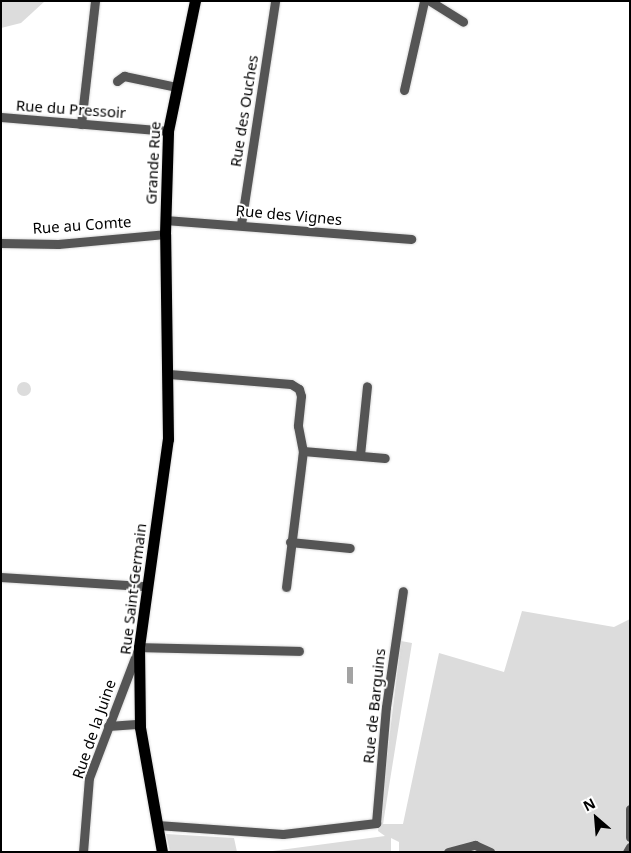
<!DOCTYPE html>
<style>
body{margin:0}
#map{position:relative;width:631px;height:853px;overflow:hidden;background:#fff;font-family:"Noto Sans",sans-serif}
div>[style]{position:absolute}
.green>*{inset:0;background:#dcdcdc}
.round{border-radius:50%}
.water>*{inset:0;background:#a3a3a3}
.roads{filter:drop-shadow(0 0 1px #dbdbdb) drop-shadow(0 0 1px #dbdbdb)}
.minor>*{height:9px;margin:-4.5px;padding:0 4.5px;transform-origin:4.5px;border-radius:4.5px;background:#555}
.major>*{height:11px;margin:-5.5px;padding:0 5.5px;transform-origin:5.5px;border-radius:5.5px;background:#000}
span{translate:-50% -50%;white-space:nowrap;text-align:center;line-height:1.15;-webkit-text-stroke:4px #fff;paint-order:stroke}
.street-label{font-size:15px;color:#000}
.frame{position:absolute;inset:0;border:2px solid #000;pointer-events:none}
.north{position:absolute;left:571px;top:793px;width:50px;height:50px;-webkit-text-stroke:4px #fff;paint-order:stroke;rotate:333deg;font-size:14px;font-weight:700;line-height:20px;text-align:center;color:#000}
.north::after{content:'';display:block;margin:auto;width:18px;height:22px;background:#000;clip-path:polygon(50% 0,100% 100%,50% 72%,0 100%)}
</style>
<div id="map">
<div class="green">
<i style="clip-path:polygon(1px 1px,45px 1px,21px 23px,1px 28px)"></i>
<i class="round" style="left:17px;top:382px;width:14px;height:14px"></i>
<i style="clip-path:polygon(522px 611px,614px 627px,630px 619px,630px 852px,399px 852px,399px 842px,391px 838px,391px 852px,265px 852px,385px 836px,378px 831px,401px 641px,412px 643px,383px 824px,403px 824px,439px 653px,504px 672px)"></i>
<i style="clip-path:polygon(166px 834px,234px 838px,237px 852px,170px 852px)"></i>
</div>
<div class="water">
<i style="clip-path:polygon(347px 667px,353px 667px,353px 684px,347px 683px)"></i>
</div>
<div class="roads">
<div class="minor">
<i style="left:430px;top:1px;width:39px;rotate:32deg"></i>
<i style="left:117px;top:81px;width:9px;rotate:-36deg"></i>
<i style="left:124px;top:76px;width:53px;rotate:11.9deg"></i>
<i style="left:404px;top:90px;width:91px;rotate:-77.3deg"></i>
<i style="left:1px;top:117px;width:168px;rotate:4.8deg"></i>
<i style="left:81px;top:124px;width:124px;rotate:-83.5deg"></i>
<i style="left:165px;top:220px;width:247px;rotate:4.4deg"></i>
<i style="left:241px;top:224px;width:226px;rotate:-81.3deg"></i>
<i style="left:1px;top:243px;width:57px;rotate:1deg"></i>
<i style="left:58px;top:244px;width:107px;rotate:-5.3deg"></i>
<i style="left:169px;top:374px;width:122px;rotate:4.7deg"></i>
<i style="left:291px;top:384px;width:9px;rotate:32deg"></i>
<i style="left:299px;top:389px;width:7px;rotate:74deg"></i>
<i style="left:301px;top:396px;width:30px;rotate:96deg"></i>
<i style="left:298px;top:426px;width:25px;rotate:79deg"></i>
<i style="left:303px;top:451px;width:137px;rotate:97.1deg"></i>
<i style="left:303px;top:451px;width:82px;rotate:4.9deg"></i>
<i style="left:360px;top:455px;width:69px;rotate:-84.2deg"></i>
<i style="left:290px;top:542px;width:60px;rotate:5.7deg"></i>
<i style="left:1px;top:577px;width:145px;rotate:3.6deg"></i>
<i style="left:108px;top:726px;width:32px;rotate:-4deg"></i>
<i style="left:630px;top:809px;width:28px;rotate:90deg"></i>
<i style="left:157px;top:825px;width:126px;rotate:4.1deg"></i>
<i style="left:283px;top:834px;width:94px;rotate:-6.7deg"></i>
<i style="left:376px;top:823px;width:116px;rotate:-85.1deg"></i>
<i style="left:386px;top:707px;width:117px;rotate:-81.7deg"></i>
<i style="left:83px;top:852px;width:74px;rotate:-85.4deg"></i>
<i style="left:89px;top:778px;width:140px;rotate:-69.1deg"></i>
<i style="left:139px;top:647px;width:160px;rotate:1.4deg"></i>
<i style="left:448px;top:852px;width:28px;rotate:-15deg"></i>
<i style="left:475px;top:845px;width:17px;rotate:25deg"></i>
<i style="left:627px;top:852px;width:6px;rotate:-59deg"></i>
</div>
<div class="major">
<i style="left:162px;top:852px;width:127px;rotate:-100deg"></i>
<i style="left:140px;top:727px;width:80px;rotate:-90.7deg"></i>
<i style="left:139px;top:647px;width:210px;rotate:-82.1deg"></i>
<i style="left:168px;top:439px;width:205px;rotate:-90.8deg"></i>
<i style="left:165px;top:234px;width:103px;rotate:-88.3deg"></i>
<i style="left:168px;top:131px;width:133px;rotate:-78.3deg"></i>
</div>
</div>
<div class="street-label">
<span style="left:71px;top:109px;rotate:4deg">Rue du Pressoir</span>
<span style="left:244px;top:111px;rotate:-81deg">Rue des Ouches</span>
<span style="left:153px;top:163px;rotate:-87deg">Grande Rue</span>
<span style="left:289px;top:215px;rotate:5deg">Rue des Vignes</span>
<span style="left:82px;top:225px;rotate:-4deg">Rue au Comte</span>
<span style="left:133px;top:589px;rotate:-83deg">Rue Saint-Germain</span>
<span style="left:374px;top:706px;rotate:-84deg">Rue de Barguins</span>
<span style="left:94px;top:729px;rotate:-71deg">Rue de la Juine</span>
</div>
<div class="frame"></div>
<div class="north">N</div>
</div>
